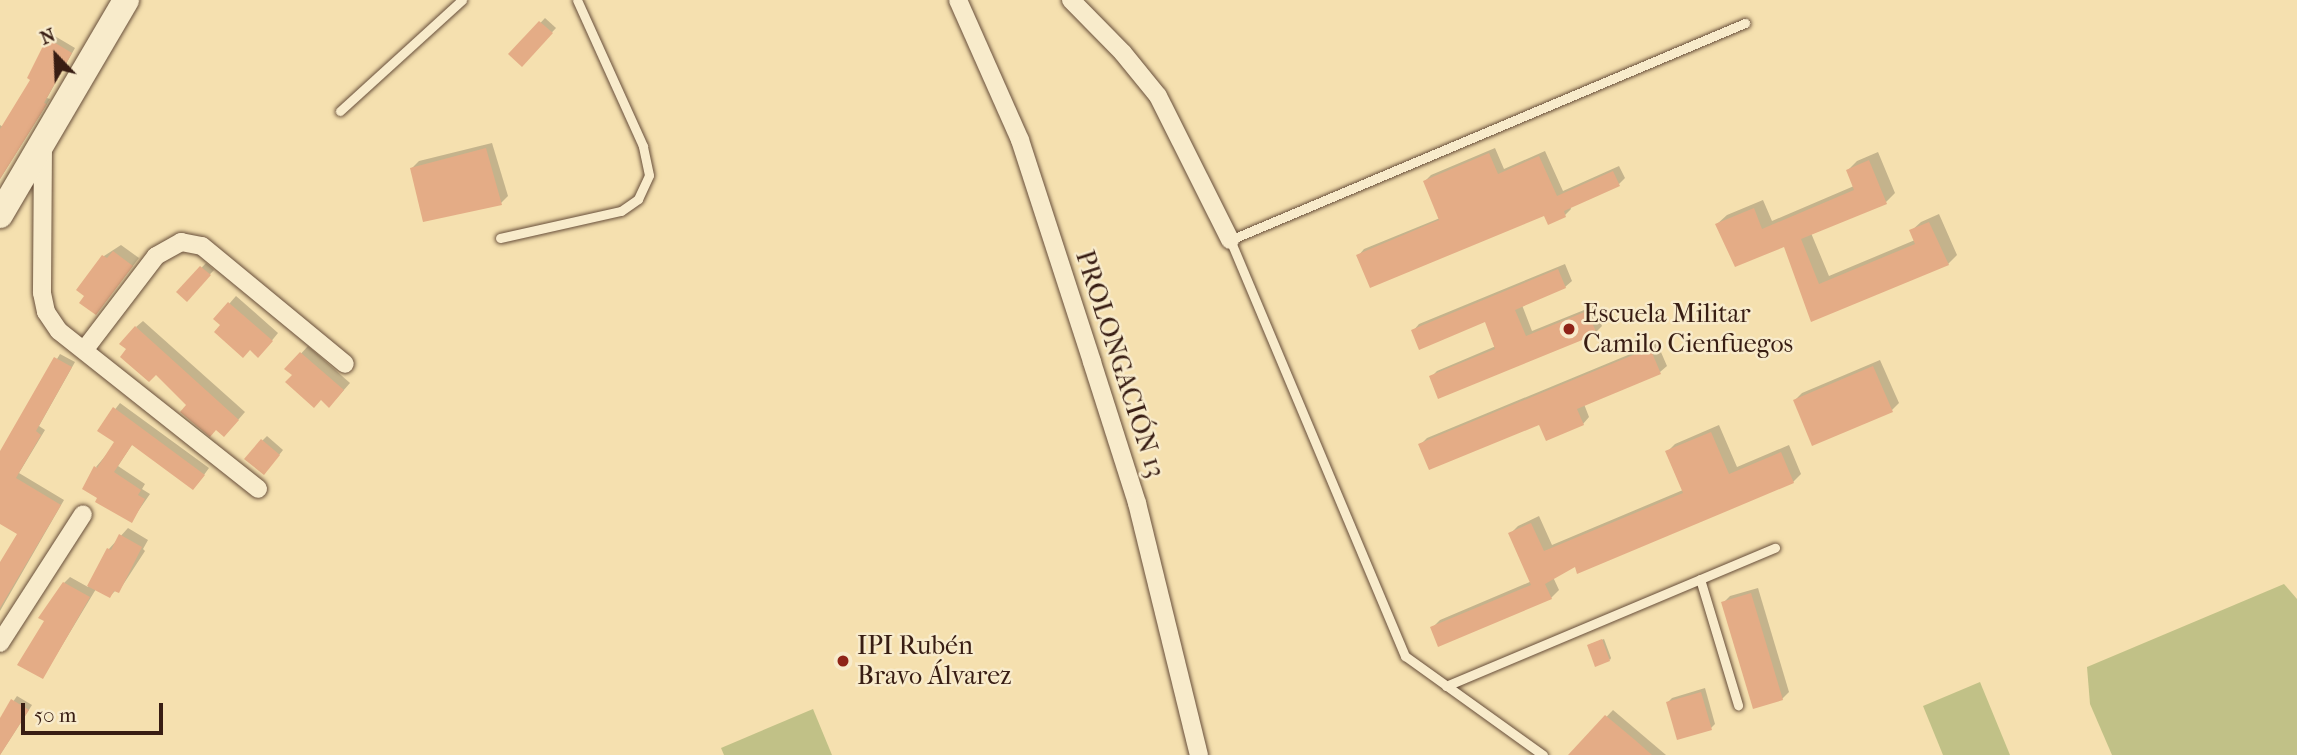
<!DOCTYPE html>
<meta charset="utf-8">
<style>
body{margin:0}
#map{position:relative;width:2297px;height:755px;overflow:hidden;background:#f5e0af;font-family:"IM FELL French Canon",serif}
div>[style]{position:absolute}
.green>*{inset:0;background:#c1c187}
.shadow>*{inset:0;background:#0003}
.building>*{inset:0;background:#e4ac86}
.roads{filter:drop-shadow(0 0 2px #674e3a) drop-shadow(0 0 2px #674e3a)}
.lane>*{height:9px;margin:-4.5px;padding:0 4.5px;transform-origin:4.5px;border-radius:4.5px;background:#f8ebcb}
.street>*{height:18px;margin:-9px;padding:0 9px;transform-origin:9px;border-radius:9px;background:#f8ebcb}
.secondary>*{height:26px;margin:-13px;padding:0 13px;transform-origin:13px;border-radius:13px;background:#f8ebcb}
.dots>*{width:19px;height:19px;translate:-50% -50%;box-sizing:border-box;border:4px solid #f8ebcb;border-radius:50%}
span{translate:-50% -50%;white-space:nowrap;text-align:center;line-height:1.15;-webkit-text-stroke:5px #f8ebcb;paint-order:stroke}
.poi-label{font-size:26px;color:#381d13}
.left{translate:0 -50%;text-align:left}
.street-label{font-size:26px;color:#381d13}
.north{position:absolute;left:21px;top:21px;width:70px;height:70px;-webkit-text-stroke:5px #f8ebcb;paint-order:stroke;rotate:337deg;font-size:19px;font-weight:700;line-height:28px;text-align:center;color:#381d13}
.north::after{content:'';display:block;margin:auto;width:24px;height:32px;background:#381d13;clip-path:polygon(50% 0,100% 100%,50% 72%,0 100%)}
.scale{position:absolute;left:21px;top:703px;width:142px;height:32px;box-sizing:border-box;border:4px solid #381d13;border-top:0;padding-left:9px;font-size:21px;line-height:24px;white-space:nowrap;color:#381d13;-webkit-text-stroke:5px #f8ebcb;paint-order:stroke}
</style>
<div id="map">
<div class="green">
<i style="clip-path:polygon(2284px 584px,2297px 599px,2297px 755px,2112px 755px,2090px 704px,2087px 667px)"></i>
<i style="clip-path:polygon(1980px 682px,2010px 755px,1943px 755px,1923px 706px)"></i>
<i style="clip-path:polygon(813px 709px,832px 755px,724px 755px,721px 748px)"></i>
</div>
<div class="shadow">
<i style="clip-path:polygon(545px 18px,556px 28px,522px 64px,511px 54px)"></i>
<i style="clip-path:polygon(53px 35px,75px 48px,47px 98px,50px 99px,0 179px,0 125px,3px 127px,32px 80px)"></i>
<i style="clip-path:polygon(492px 143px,508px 196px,501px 203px,412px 168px,419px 161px)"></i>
<i style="clip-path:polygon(1495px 148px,1504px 169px,1545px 151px,1563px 191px,1619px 166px,1625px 178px,1619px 184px,1570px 206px,1571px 209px,1565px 215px,1545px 213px,1358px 256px,1364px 249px,1440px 218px,1425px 181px,1431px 175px)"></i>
<i style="clip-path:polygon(1878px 152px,1895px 193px,1886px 202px,1811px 233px,1829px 276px,1915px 240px,1911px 231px,1921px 222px,1939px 214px,1957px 255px,1948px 264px,1812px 320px,1785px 244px,1717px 224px,1727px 215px,1763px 200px,1772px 221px,1854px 186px,1848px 170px,1857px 161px)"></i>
<i style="clip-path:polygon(121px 245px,139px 258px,102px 306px,104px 256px)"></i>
<i style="clip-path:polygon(206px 263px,214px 270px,187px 299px,179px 292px)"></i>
<i style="clip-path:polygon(1565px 264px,1572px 281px,1565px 287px,1522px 305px,1532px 331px,1594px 306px,1602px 326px,1596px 332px,1431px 377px,1437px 371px,1496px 346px,1486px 320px,1413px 331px,1419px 324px)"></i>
<i style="clip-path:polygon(236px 296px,278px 333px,265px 349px,216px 319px)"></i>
<i style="clip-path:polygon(143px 321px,245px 412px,231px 428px,189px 404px,136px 327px)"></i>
<i style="clip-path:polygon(1657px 343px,1667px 366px,1660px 372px,1584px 404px,1589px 417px,1583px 424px,1540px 422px,1420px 445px,1427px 438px)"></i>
<i style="clip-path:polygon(308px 346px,350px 383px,336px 399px,322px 398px,287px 369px)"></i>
<i style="clip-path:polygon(60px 354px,75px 362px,39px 426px,45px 430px,19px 473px,64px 500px,0 611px,0 566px,19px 533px,0 523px,0 453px)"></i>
<i style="clip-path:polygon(1880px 360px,1899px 403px,1892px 410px,1795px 400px,1802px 393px)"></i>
<i style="clip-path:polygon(120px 403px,209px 468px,198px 483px,133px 443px,118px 466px,145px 484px,142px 489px,150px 494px,132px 520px,96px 467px,117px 442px,99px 430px)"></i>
<i style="clip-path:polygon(1719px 425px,1737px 467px,1789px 445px,1801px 474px,1793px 482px,1575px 564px,1553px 577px,1559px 590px,1551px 598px,1432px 628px,1440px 620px,1532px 581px,1510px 534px,1518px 526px,1539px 516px,1552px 545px,1683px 490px,1667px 452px,1675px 444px)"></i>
<i style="clip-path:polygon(267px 436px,283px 450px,268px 469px,262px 441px)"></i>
<i style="clip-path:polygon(128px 528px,148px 540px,143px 549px,145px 551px,119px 591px,116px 590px,110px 596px,96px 589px,43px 677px,46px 620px,64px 583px,70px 577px,88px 587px,108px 550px)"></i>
<i style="clip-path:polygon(1758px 588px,1789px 692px,1782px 699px,1723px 603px,1730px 596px)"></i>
<i style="clip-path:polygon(1604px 639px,1611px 658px,1610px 660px,1591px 644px)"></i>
<i style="clip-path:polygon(1705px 688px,1715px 724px,1711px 728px,1668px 702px,1672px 698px)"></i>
<i style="clip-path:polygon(17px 696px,32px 705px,0 755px,0 721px)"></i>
<i style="clip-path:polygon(1613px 710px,1666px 755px,1578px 755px,1574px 751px)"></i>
</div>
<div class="building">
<i style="clip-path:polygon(539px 21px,553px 33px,522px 67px,508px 54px)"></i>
<i style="clip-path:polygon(47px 38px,72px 53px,44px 103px,47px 104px,0 179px,0 129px,30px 80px,27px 78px)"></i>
<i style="clip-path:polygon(486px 148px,502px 205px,423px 222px,410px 168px)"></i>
<i style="clip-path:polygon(1489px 153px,1498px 174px,1539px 156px,1557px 196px,1613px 171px,1620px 186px,1564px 211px,1566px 217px,1548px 225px,1544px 216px,1370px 288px,1356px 255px,1439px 220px,1423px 181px)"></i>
<i style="clip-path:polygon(1869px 160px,1887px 204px,1801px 239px,1819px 284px,1915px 244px,1909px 230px,1929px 222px,1949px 265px,1811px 322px,1784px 247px,1735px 267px,1715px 224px,1754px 208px,1762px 229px,1854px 190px,1846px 170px)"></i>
<i style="clip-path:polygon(113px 251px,133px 266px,96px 315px,79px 303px,84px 296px,76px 290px,102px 255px,107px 258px)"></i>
<i style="clip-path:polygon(200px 266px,211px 275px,187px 302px,176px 292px)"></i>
<i style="clip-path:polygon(1558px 269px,1566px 288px,1515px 310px,1526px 336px,1587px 311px,1597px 334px,1438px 399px,1429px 376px,1495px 349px,1485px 322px,1419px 350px,1411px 330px)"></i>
<i style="clip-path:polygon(228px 302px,273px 341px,258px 358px,250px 350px,243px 358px,214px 332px,220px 325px,213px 319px)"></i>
<i style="clip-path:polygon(135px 326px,239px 420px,224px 437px,216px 430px,210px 437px,180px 412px,186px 405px,156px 375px,149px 382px,120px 357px,126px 349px,119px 344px)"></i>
<i style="clip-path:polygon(1650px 348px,1661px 374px,1577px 409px,1584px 425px,1546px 441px,1539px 425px,1429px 470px,1418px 444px)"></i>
<i style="clip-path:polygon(300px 352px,344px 390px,329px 408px,321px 400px,314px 408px,285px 382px,292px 375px,284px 369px)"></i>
<i style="clip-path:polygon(54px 357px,72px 367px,36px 431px,41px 435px,16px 478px,61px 505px,0 608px,0 562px,17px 534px,0 524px,0 451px)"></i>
<i style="clip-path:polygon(1873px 366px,1893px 412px,1812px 446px,1793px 400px)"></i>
<i style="clip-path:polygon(113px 407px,205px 475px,193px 490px,132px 445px,114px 472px,141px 490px,138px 495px,145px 499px,132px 523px,95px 502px,97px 498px,82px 489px,94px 466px,97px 468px,114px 442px,97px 431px)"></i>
<i style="clip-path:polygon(1711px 432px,1729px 474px,1781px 452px,1794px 483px,1577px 574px,1575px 567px,1545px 584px,1552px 599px,1438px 647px,1430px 627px,1531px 585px,1508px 533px,1531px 523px,1544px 551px,1683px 493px,1665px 451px)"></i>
<i style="clip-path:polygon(261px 439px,280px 455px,264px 475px,244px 459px)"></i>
<i style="clip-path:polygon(119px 534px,142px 547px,119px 593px,114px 591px,110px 598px,87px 586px,107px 548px,111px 550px)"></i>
<i style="clip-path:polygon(63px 582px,90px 597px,43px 679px,17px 665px,44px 621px,38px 618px)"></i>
<i style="clip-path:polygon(1751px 593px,1783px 700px,1753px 709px,1721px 602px)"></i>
<i style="clip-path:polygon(1602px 639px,1610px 661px,1595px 667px,1587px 645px)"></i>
<i style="clip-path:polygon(1701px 692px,1712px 730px,1677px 740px,1666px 702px)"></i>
<i style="clip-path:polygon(11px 699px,29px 710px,0 755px,0 718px)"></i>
<i style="clip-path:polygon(1605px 715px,1635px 740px,1652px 755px,1568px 755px)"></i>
</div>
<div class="roads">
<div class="lane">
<i style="left:340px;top:111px;width:165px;rotate:-42.3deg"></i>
<i style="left:500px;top:238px;width:124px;rotate:-12.6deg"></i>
<i style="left:621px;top:211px;width:21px;rotate:-35deg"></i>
<i style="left:638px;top:199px;width:26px;rotate:-65deg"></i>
<i style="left:649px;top:175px;width:30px;rotate:-102deg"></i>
<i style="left:643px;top:146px;width:160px;rotate:-114.3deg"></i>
<i style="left:1700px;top:579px;width:132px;rotate:73.2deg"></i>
<i style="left:1446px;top:686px;width:357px;rotate:-22.8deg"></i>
<i style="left:1543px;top:755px;width:170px;rotate:-144.3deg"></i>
<i style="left:1405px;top:656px;width:451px;rotate:-112.8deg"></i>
<i style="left:1230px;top:240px;width:559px;rotate:-22.85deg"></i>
</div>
<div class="street">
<i style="left:958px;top:0;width:153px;rotate:66.1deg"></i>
<i style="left:1020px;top:140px;width:233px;rotate:72deg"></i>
<i style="left:1092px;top:362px;width:148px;rotate:72.3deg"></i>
<i style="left:1137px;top:503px;width:260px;rotate:76.2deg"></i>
<i style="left:1071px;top:0;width:74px;rotate:45.5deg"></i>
<i style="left:1123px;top:53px;width:55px;rotate:50.9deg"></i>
<i style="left:1158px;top:96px;width:161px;rotate:63.4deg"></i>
<i style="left:43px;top:145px;width:148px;rotate:90.4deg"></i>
<i style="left:42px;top:293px;width:19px;rotate:78deg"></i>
<i style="left:46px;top:312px;width:23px;rotate:56deg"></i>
<i style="left:59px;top:331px;width:254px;rotate:38.4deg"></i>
<i style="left:85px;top:349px;width:117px;rotate:-52.6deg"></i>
<i style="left:156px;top:256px;width:29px;rotate:-29deg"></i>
<i style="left:181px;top:242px;width:21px;rotate:11deg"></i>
<i style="left:202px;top:246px;width:185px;rotate:39.5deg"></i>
<i style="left:0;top:643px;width:153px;rotate:-57.2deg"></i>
</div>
<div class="secondary">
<i style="left:0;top:215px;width:249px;rotate:-59.6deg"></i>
</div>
</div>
<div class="dots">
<i style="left:1569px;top:329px;background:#8f2418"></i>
<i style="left:843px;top:661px;background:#8f2418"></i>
</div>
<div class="poi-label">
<span class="left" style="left:1583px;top:329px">Escuela Militar<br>Camilo Cienfuegos</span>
<span class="left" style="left:857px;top:661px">IPI Rubén<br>Bravo Álvarez</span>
</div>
<div class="street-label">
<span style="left:1120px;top:364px;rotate:72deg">PROLONGACIÓN 13</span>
</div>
<div class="north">N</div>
<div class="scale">50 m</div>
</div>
